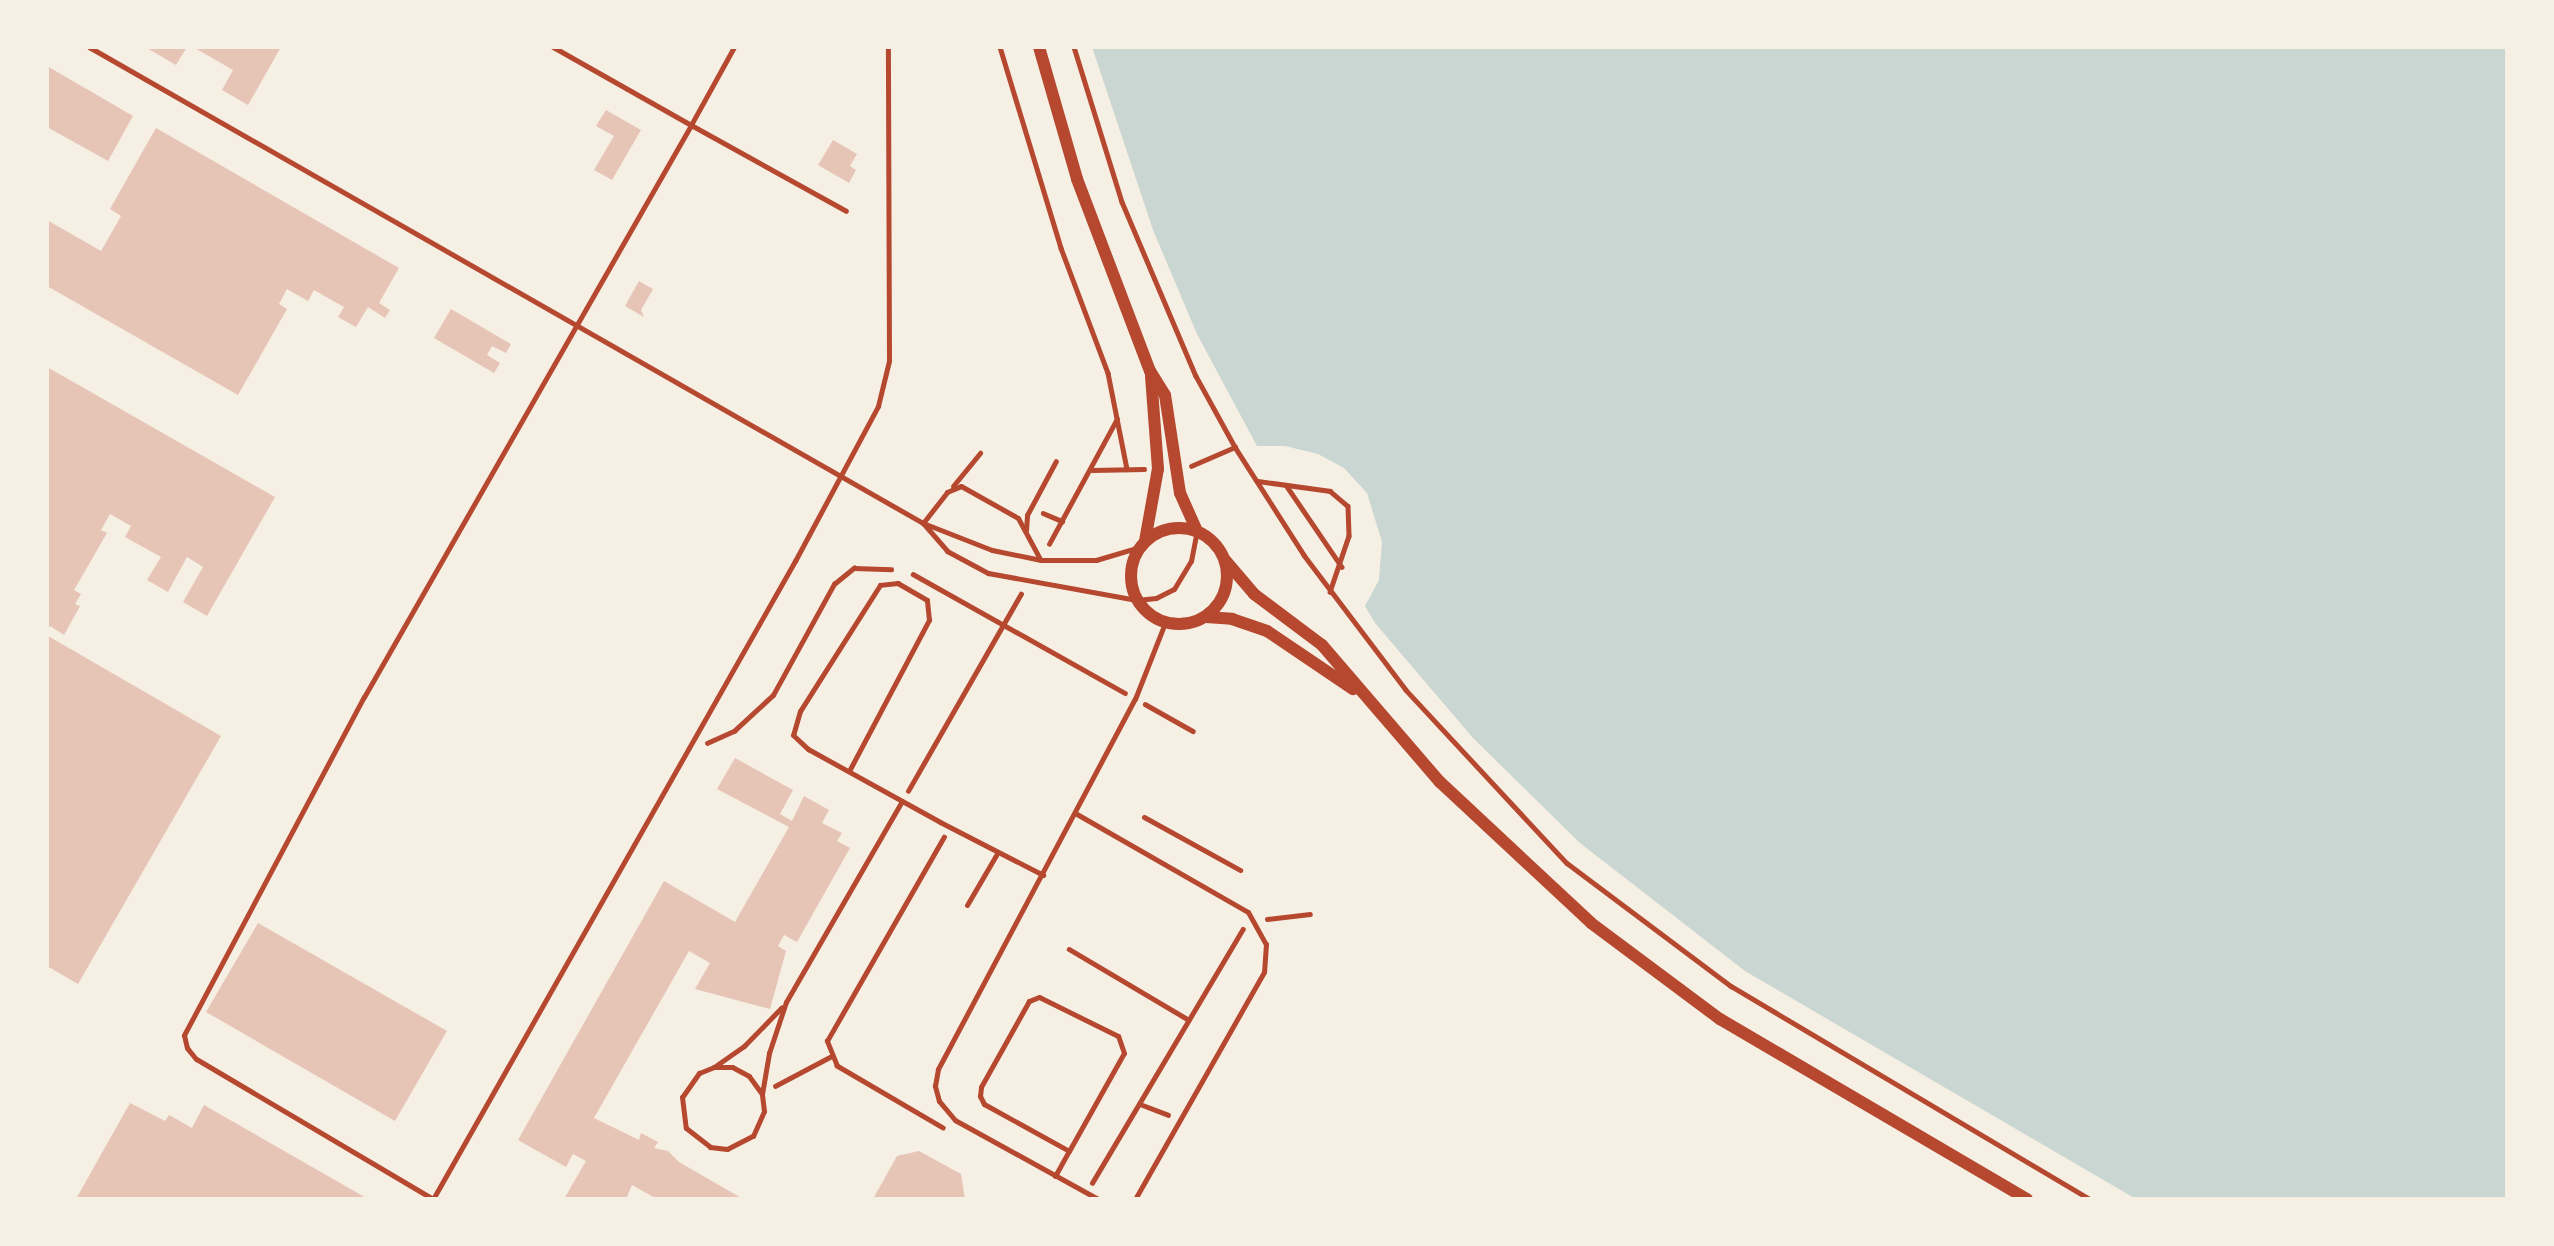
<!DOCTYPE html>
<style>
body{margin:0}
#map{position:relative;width:2554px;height:1246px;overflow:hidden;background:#f6efe4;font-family:Commissioner,sans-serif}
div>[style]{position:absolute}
.water>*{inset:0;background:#c9d6d2}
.building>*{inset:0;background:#e6c5b7}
.path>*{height:4.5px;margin:-2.25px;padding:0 2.25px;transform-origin:2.25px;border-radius:2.25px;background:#b5482f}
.service>*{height:5px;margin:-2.5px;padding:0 2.5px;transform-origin:2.5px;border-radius:2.5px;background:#b5482f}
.tertiary>*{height:12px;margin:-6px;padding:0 6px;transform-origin:6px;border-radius:6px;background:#b5482f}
.tertiary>.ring{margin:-6px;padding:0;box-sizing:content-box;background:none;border:12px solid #b5482f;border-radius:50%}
span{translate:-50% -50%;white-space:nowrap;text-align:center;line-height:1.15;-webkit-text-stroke:5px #f6efe4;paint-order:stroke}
.frame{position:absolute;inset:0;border:49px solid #f6efe4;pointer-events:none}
</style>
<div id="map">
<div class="water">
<i style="clip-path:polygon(1092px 47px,2507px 47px,2507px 1199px,2136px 1199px,1745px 971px,1580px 843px,1473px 738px,1375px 623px,1365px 606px,1379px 580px,1382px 542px,1367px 493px,1344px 468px,1318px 454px,1285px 446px,1257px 446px,1197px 334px,1153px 230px)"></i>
</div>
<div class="building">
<i style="clip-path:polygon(145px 47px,187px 47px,176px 65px)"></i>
<i style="clip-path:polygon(193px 47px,281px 47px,248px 105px,222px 90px,233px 70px)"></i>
<i style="clip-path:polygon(47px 66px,133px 116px,108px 161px,47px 127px)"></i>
<i style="clip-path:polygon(606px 110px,641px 130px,612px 180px,594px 170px,614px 136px,596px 126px)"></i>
<i style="clip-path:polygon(156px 128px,399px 268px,379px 303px,390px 310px,385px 318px,368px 307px,356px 327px,338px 317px,344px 307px,314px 290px,308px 301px,287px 289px,279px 304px,287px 309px,238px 395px,47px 286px,47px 220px,101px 251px,121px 216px,110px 209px)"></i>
<i style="clip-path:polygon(833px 140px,857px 154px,850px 166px,856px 170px,849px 183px,818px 165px)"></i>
<i style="clip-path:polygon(639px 281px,653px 289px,641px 310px,644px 317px,625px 306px)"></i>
<i style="clip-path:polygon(451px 309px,511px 344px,506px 353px,492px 346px,487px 355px,500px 363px,494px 373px,434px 338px)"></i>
<i style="clip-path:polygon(47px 367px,275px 497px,207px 616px,183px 602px,203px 567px,187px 557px,168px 592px,147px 580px,161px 557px,125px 537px,131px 526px,110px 514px,101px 530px,107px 533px,74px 590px,81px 594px,75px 604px,80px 606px,64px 635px,50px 626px,47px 632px)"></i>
<i style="clip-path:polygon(48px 636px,221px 736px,78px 984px,47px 966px)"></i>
<i style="clip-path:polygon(735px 758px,793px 790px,780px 814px,792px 821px,804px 796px,829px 810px,822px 823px,842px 833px,837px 841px,850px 848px,797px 942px,784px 935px,778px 946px,786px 951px,770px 1009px,695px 989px,710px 963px,689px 951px,594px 1118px,639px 1140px,641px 1133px,658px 1142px,654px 1148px,668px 1151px,679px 1162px,743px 1199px,657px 1199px,632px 1185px,626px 1199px,564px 1199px,586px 1161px,573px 1154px,566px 1167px,518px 1140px,664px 881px,735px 922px,789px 827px,717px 789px)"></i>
<i style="clip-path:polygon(258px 923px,447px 1031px,395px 1121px,206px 1012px)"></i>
<i style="clip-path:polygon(130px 1103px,165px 1121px,169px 1115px,192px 1128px,204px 1105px,368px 1199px,76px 1199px)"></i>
<i style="clip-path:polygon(919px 1151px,961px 1174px,965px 1199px,873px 1199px,897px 1156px)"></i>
</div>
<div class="path">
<i style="left:1000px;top:47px;width:210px;rotate:73.1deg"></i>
<i style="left:1061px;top:248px;width:134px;rotate:69.4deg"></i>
<i style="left:1108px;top:373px;width:98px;rotate:78.8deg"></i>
<i style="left:1074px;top:47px;width:162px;rotate:72.8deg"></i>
<i style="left:1122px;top:202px;width:189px;rotate:67deg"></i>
<i style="left:1196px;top:376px;width:81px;rotate:61.2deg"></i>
<i style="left:1235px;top:447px;width:128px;rotate:57.4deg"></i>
<i style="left:1304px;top:555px;width:169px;rotate:52.9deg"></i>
<i style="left:1406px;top:690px;width:236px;rotate:47.1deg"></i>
<i style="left:1567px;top:863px;width:205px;rotate:36.9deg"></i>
<i style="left:1731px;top:986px;width:417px;rotate:30.7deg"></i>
<i style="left:1191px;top:466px;width:48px;rotate:-23.4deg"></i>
<i style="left:1092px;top:470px;width:52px;rotate:-1.1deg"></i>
<i style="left:1258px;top:481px;width:73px;rotate:7.9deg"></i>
<i style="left:1330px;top:491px;width:23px;rotate:40deg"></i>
<i style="left:1348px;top:506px;width:30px;rotate:88deg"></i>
<i style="left:1349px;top:536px;width:59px;rotate:108.7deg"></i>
<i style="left:1286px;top:485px;width:99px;rotate:55.7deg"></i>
<i style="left:1043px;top:513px;width:21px;rotate:23deg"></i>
<i style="left:1049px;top:544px;width:142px;rotate:-61.5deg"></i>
<i style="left:913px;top:574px;width:243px;rotate:29.3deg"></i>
<i style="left:1145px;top:704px;width:55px;rotate:29.4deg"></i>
<i style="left:707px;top:743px;width:30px;rotate:-24deg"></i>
<i style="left:734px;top:731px;width:53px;rotate:-42.7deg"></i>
<i style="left:773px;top:695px;width:127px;rotate:-61.2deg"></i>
<i style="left:834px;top:584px;width:26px;rotate:-39deg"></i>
<i style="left:854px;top:568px;width:37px;rotate:2deg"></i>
<i style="left:908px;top:791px;width:227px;rotate:-60.2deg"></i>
<i style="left:1267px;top:919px;width:43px;rotate:-6.6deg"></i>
<i style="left:1069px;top:949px;width:139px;rotate:30.6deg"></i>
<i style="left:775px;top:1086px;width:62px;rotate:-27.8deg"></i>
<i style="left:1140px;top:1104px;width:30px;rotate:21deg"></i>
<i style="left:943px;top:1128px;width:123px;rotate:-149.7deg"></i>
<i style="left:837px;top:1066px;width:27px;rotate:-112deg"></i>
<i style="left:827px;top:1041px;width:235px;rotate:-60.2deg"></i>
<i style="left:1092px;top:1183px;width:295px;rotate:-59.3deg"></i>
</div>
<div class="service">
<i style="left:89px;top:47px;width:960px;rotate:29.72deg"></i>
<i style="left:923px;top:523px;width:74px;rotate:21.4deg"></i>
<i style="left:992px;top:550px;width:50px;rotate:11.5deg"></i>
<i style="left:1041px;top:560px;width:55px"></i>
<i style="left:1096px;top:560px;width:46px;rotate:-16.5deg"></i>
<i style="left:734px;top:47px;width:89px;rotate:118.9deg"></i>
<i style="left:691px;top:125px;width:177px;rotate:29deg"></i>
<i style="left:953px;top:486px;width:43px;rotate:-50.7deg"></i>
<i style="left:923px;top:523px;width:37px;rotate:49deg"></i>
<i style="left:947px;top:551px;width:47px;rotate:28.2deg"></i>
<i style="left:988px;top:573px;width:151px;rotate:10.3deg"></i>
<i style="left:1137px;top:600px;width:19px;rotate:-6deg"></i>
<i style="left:1156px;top:598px;width:20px;rotate:-27deg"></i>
<i style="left:1174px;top:589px;width:33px;rotate:-59deg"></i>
<i style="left:1191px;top:561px;width:31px;rotate:-79deg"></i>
<i style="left:923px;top:523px;width:39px;rotate:-52deg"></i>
<i style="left:947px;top:492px;width:15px;rotate:-23deg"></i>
<i style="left:961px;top:486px;width:65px;rotate:29.3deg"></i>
<i style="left:1018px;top:518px;width:47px;rotate:61.8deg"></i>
<i style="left:1026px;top:530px;width:15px;rotate:-86deg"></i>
<i style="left:1027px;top:515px;width:61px;rotate:-61.8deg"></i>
<i style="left:849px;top:771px;width:171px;rotate:-62.1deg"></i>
<i style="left:929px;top:620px;width:20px;rotate:-96deg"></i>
<i style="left:927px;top:600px;width:34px;rotate:-150deg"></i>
<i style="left:898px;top:583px;width:18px;rotate:174deg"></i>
<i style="left:880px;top:585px;width:149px;rotate:122.4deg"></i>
<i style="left:800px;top:711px;width:25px;rotate:106deg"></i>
<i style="left:793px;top:735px;width:21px;rotate:43deg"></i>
<i style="left:808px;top:749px;width:151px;rotate:28.9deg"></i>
<i style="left:940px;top:822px;width:116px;rotate:27.2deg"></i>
<i style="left:1075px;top:813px;width:199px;rotate:29.8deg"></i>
<i style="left:1248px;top:912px;width:37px;rotate:61deg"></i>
<i style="left:1266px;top:944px;width:28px;rotate:94deg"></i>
<i style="left:1264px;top:972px;width:261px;rotate:119.6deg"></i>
<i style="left:1144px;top:817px;width:110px;rotate:28.9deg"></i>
<i style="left:967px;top:905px;width:61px;rotate:-59.7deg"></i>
<i style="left:714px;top:1067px;width:37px;rotate:-35deg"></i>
<i style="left:744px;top:1046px;width:54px;rotate:-45.7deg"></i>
<i style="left:762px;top:1094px;width:22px;rotate:-126deg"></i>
<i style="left:749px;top:1076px;width:19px;rotate:-152deg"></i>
<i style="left:732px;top:1067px;width:18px;rotate:180deg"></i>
<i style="left:714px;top:1067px;width:16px;rotate:158deg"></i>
<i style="left:699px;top:1073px;width:29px;rotate:125deg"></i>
<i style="left:682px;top:1097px;width:31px;rotate:83deg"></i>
<i style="left:686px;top:1128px;width:31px;rotate:38deg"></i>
<i style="left:710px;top:1147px;width:17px;rotate:7deg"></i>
<i style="left:727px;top:1149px;width:29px;rotate:-27deg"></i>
<i style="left:753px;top:1136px;width:27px;rotate:-66deg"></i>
<i style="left:764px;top:1111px;width:17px;rotate:-97deg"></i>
<i style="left:762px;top:1094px;width:42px;rotate:-80.3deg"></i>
<i style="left:769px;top:1053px;width:54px;rotate:-71.6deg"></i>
<i style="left:786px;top:1002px;width:232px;rotate:-60deg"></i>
<i style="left:1055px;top:1176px;width:29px;rotate:-61deg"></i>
<i style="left:1069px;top:1151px;width:112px;rotate:-60.7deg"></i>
<i style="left:1124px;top:1053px;width:18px;rotate:-109deg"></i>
<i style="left:1118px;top:1036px;width:88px;rotate:-153.7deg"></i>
<i style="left:1039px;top:997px;width:11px;rotate:158deg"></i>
<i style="left:1029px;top:1001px;width:98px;rotate:119.2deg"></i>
<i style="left:981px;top:1087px;width:9px;rotate:96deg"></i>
<i style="left:980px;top:1096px;width:9px;rotate:63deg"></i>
<i style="left:984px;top:1104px;width:97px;rotate:28.9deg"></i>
<i style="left:433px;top:1199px;width:275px;rotate:-149.4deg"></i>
<i style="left:196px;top:1059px;width:14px;rotate:-129deg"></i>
<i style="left:187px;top:1048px;width:13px;rotate:-103deg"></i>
<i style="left:184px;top:1035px;width:383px;rotate:-62deg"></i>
<i style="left:364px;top:697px;width:659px;rotate:-60.24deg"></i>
<i style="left:691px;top:125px;width:159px;rotate:-150.5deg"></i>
<i style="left:433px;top:1199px;width:734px;rotate:-60.43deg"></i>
<i style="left:795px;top:561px;width:176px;rotate:-61.8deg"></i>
<i style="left:878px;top:406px;width:46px;rotate:-76.3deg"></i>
<i style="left:889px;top:361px;width:314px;rotate:-90.2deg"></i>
<i style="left:1098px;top:1199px;width:163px;rotate:-151.1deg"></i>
<i style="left:955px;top:1120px;width:25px;rotate:-130deg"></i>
<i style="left:939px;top:1101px;width:16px;rotate:-105deg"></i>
<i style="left:935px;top:1086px;width:17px;rotate:-80deg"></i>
<i style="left:938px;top:1069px;width:419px;rotate:-62deg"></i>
<i style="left:1135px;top:699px;width:82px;rotate:-68.5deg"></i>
</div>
<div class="tertiary">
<i style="left:1039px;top:47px;width:137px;rotate:73.9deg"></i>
<i style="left:1077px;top:179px;width:205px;rotate:69.2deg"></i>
<i style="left:1150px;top:371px;width:28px;rotate:58deg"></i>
<i style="left:1165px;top:395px;width:99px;rotate:81.3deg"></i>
<i style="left:1180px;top:493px;width:42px;rotate:65.9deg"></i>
<i class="ring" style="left:1131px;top:528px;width:84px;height:84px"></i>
<i style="left:1145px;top:541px;width:73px;rotate:-79.8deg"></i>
<i style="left:1158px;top:469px;width:94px;rotate:-94.3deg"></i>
<i style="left:1225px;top:560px;width:45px;rotate:49.5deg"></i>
<i style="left:1254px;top:594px;width:85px;rotate:36.9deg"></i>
<i style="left:1322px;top:645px;width:181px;rotate:49.3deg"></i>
<i style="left:1440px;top:782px;width:207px;rotate:43deg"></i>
<i style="left:1591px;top:923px;width:161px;rotate:36.7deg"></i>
<i style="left:1720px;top:1019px;width:356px;rotate:30.4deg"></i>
<i style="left:1206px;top:617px;width:26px;rotate:4deg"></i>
<i style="left:1232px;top:619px;width:37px;rotate:19deg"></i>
<i style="left:1267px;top:631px;width:104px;rotate:34deg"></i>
</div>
<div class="frame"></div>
</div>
